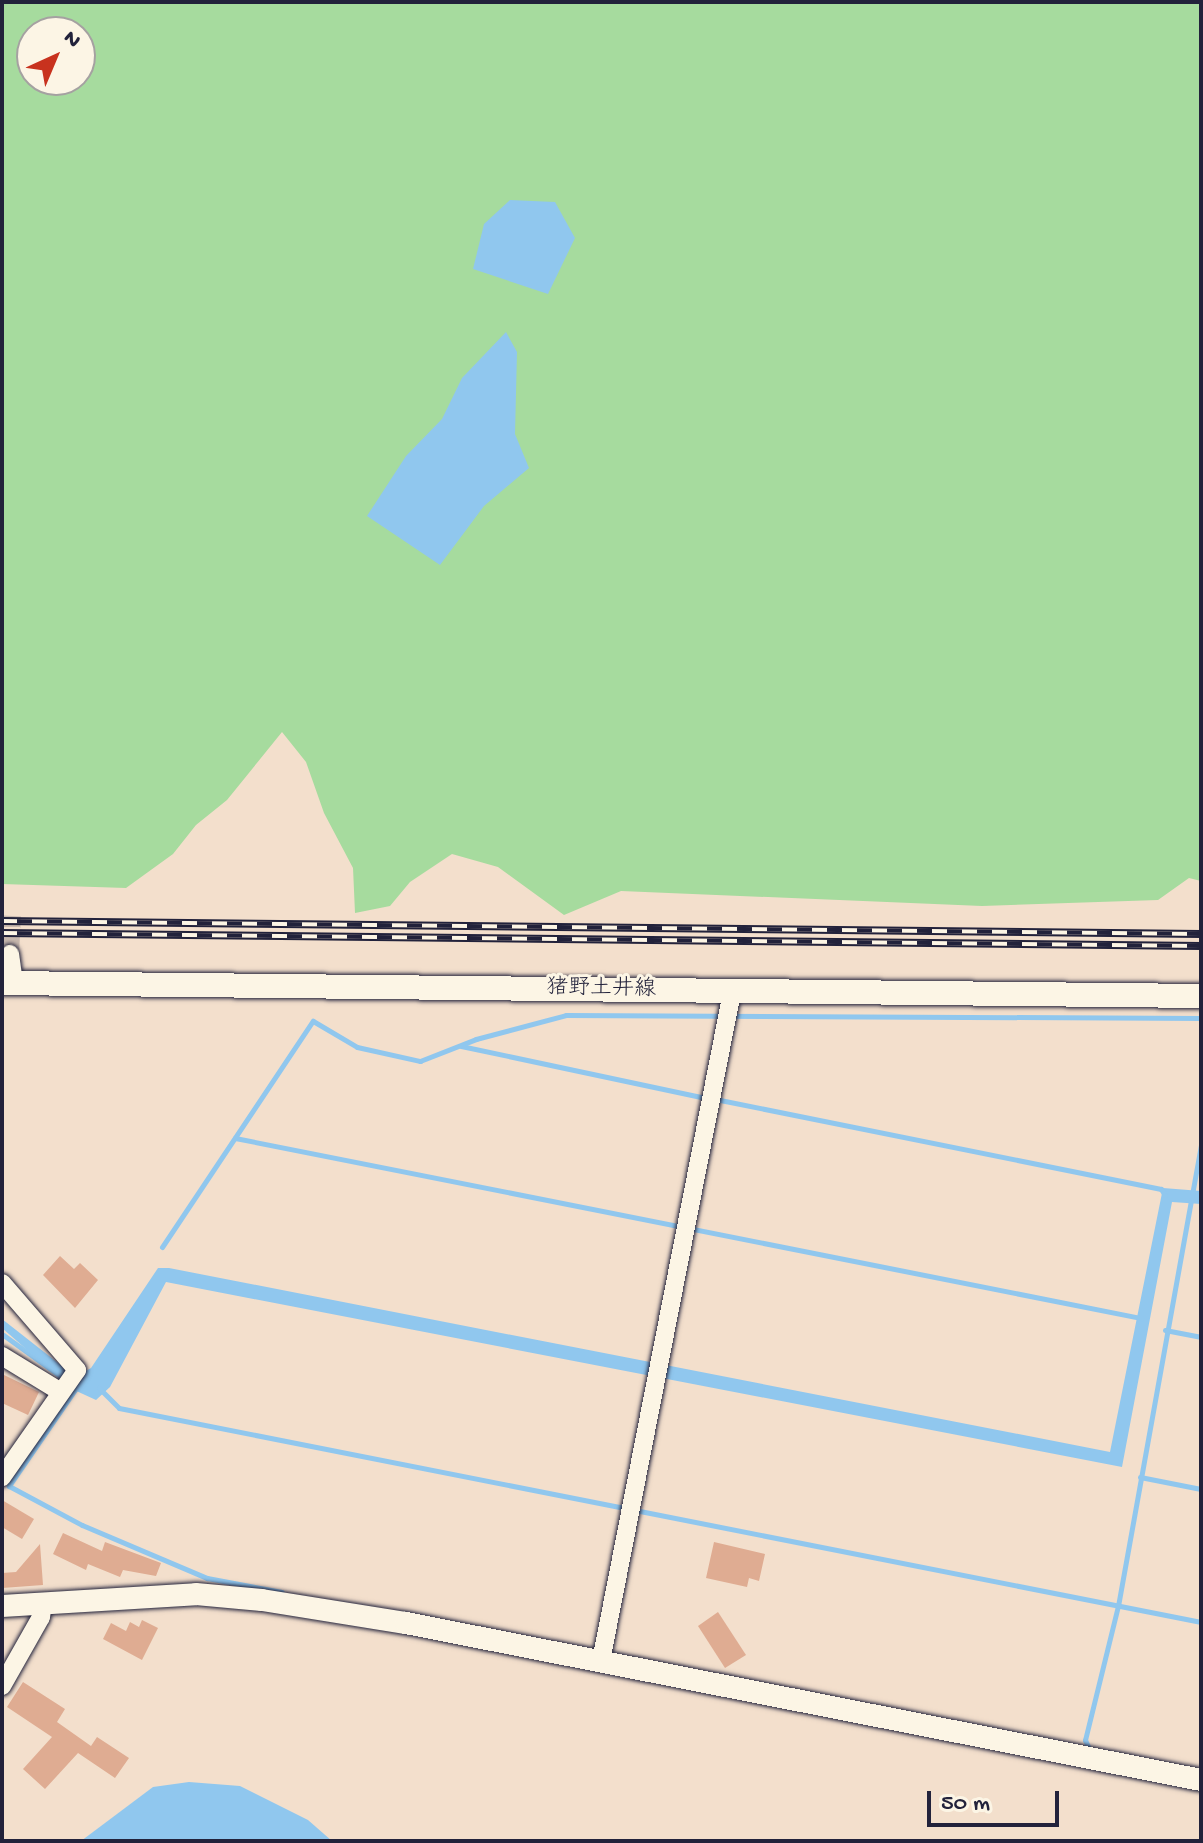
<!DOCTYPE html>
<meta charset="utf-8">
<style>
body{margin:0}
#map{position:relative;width:1203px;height:1843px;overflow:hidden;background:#f3dfcc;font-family:"Gochi Hand","Klee One",sans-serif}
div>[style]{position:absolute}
.green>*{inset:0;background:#a6db9e}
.water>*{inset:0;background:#90c7ee}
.stream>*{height:5px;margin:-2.5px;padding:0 2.5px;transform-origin:2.5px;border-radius:2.5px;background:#90c7ee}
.building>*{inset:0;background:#dfac92}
.minor-tunnel>*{height:18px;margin-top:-9px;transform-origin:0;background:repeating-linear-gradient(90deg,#c9b9af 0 18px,transparent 0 27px)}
.roads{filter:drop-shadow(0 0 2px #22223b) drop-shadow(0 0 2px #22223b)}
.minor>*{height:18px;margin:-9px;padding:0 9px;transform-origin:9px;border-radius:9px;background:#fcf5e5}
.tertiary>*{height:22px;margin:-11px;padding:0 11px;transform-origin:11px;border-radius:11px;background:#fcf5e5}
.secondary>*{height:24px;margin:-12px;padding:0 12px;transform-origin:12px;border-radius:12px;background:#fcf5e5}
.rail>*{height:8px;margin-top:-4px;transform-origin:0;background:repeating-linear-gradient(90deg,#fcf5e5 0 15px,#22223b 0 30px);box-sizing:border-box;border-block:2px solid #22223b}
span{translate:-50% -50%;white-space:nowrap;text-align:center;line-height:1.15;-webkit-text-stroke:6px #fcf5e5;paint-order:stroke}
.street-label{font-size:22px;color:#22223b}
.frame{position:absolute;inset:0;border:4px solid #22223b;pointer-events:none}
.north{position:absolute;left:16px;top:16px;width:80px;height:80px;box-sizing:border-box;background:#fcf5e5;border:2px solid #a5a1a1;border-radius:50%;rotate:44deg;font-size:22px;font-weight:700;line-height:32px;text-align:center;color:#22223b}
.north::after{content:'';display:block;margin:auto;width:28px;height:36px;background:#c8321e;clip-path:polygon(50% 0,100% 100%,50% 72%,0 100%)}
.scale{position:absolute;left:927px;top:1791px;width:132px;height:36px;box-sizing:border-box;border:4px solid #22223b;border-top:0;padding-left:10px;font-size:24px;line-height:28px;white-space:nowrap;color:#22223b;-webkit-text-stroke:6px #fcf5e5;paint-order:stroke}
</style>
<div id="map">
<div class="green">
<i style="clip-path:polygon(evenodd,2px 2px,1201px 2px,1201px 881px,1189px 878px,1158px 900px,982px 906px,621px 891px,564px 915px,498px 867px,452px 854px,410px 882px,390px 906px,355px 913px,353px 868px,324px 813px,306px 762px,282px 732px,227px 800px,196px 825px,173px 854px,126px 888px,2px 884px,2px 2px,32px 32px,80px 32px,80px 80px,32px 80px,32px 32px)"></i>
</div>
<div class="water">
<i style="clip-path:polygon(510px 200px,555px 202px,575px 238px,548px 294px,473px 269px,484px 224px)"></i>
<i style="clip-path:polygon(506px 332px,517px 352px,515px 434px,529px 468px,484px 506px,440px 565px,367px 516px,406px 456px,442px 419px,462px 378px)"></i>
<i style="clip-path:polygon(1163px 1188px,1201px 1191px,1201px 1204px,1172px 1202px,1122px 1467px,166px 1282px,110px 1387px,96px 1400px,72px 1389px,2px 1328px,2px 1319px,67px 1370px,80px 1374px,91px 1368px,158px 1268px,169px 1268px,1110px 1452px)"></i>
<i style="clip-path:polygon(189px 1782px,240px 1786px,308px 1820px,332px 1841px,81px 1841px,153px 1787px)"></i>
</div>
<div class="stream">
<i style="left:461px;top:1046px;width:250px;rotate:12deg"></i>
<i style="left:715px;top:1099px;width:455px;rotate:11.4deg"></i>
<i style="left:1161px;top:1189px;width:7px;rotate:56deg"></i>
<i style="left:235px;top:1138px;width:924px;rotate:11.24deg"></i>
<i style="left:162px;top:1247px;width:272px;rotate:-56.3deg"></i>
<i style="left:313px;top:1021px;width:51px;rotate:30.6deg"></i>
<i style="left:357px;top:1047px;width:65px;rotate:12.5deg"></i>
<i style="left:420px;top:1061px;width:60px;rotate:-21.4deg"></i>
<i style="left:476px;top:1039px;width:93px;rotate:-14.9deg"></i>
<i style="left:566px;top:1015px;width:635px;rotate:0.27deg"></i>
<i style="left:1165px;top:1330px;width:37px;rotate:11deg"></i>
<i style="left:2px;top:1334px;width:75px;rotate:35.8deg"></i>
<i style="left:76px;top:1388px;width:119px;rotate:124.4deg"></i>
<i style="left:9px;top:1486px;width:83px;rotate:28.1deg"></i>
<i style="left:82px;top:1525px;width:136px;rotate:23deg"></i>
<i style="left:207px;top:1578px;width:76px;rotate:10.6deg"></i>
<i style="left:99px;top:1388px;width:28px;rotate:45deg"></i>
<i style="left:119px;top:1408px;width:1103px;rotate:11.19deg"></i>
<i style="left:1140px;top:1477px;width:62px;rotate:11.1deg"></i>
<i style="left:1090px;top:1751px;width:12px;rotate:-114deg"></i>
<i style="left:1085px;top:1740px;width:138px;rotate:-76.2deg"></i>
<i style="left:1118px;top:1606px;width:468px;rotate:-79.8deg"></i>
</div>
<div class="building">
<i style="clip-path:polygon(60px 1256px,74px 1269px,80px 1263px,98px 1280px,75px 1308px,43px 1275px)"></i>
<i style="clip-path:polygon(2px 1374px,39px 1392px,28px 1415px,2px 1403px)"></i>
<i style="clip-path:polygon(2px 1500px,34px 1519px,22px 1539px,2px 1527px)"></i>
<i style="clip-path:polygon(63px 1533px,102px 1551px,105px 1542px,161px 1563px,156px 1576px,123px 1570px,120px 1577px,88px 1564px,86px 1570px,53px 1554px)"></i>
<i style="clip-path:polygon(714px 1542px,765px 1554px,759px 1581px,749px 1578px,747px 1587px,706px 1578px)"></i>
<i style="clip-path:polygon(40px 1544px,43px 1585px,2px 1588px,2px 1573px,16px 1572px)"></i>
<i style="clip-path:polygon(718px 1612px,746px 1655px,725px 1668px,698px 1626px)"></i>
<i style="clip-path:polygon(142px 1620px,158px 1628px,142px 1660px,103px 1639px,111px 1623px,126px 1631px,130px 1622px,139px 1627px)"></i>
<i style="clip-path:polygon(23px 1682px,65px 1709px,57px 1722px,91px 1746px,97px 1737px,129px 1758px,115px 1778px,78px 1753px,45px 1789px,23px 1769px,52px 1737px,7px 1707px)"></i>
</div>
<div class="minor-tunnel">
<i style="left:10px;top:954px;width:38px;rotate:-87deg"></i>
</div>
<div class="roads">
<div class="minor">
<i style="left:10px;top:954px;width:28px;rotate:82deg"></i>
<i style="left:2px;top:1283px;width:115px;rotate:49.2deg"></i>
<i style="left:77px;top:1370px;width:131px;rotate:125deg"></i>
<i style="left:2px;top:1356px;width:69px;rotate:31.4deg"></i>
<i style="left:601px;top:1661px;width:682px;rotate:-78.92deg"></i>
<i style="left:2px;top:1686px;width:79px;rotate:-60.5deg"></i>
<i style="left:41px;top:1617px;width:15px;rotate:-82deg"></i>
</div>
<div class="tertiary">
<i style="left:2px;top:1606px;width:194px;rotate:-3.5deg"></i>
<i style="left:196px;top:1594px;width:66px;rotate:5.2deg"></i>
<i style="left:262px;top:1600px;width:146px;rotate:9.1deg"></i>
<i style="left:406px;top:1623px;width:810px;rotate:11.17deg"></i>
</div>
<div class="secondary">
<i style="left:2px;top:983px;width:1199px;rotate:0.62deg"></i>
</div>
</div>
<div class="rail">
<i style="left:2px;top:921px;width:1199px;rotate:0.62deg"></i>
<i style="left:2px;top:933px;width:1199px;rotate:0.62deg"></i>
</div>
<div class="street-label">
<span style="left:601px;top:990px;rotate:1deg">猪野土井線</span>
</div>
<div class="frame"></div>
<div class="north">N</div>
<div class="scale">50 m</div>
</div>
